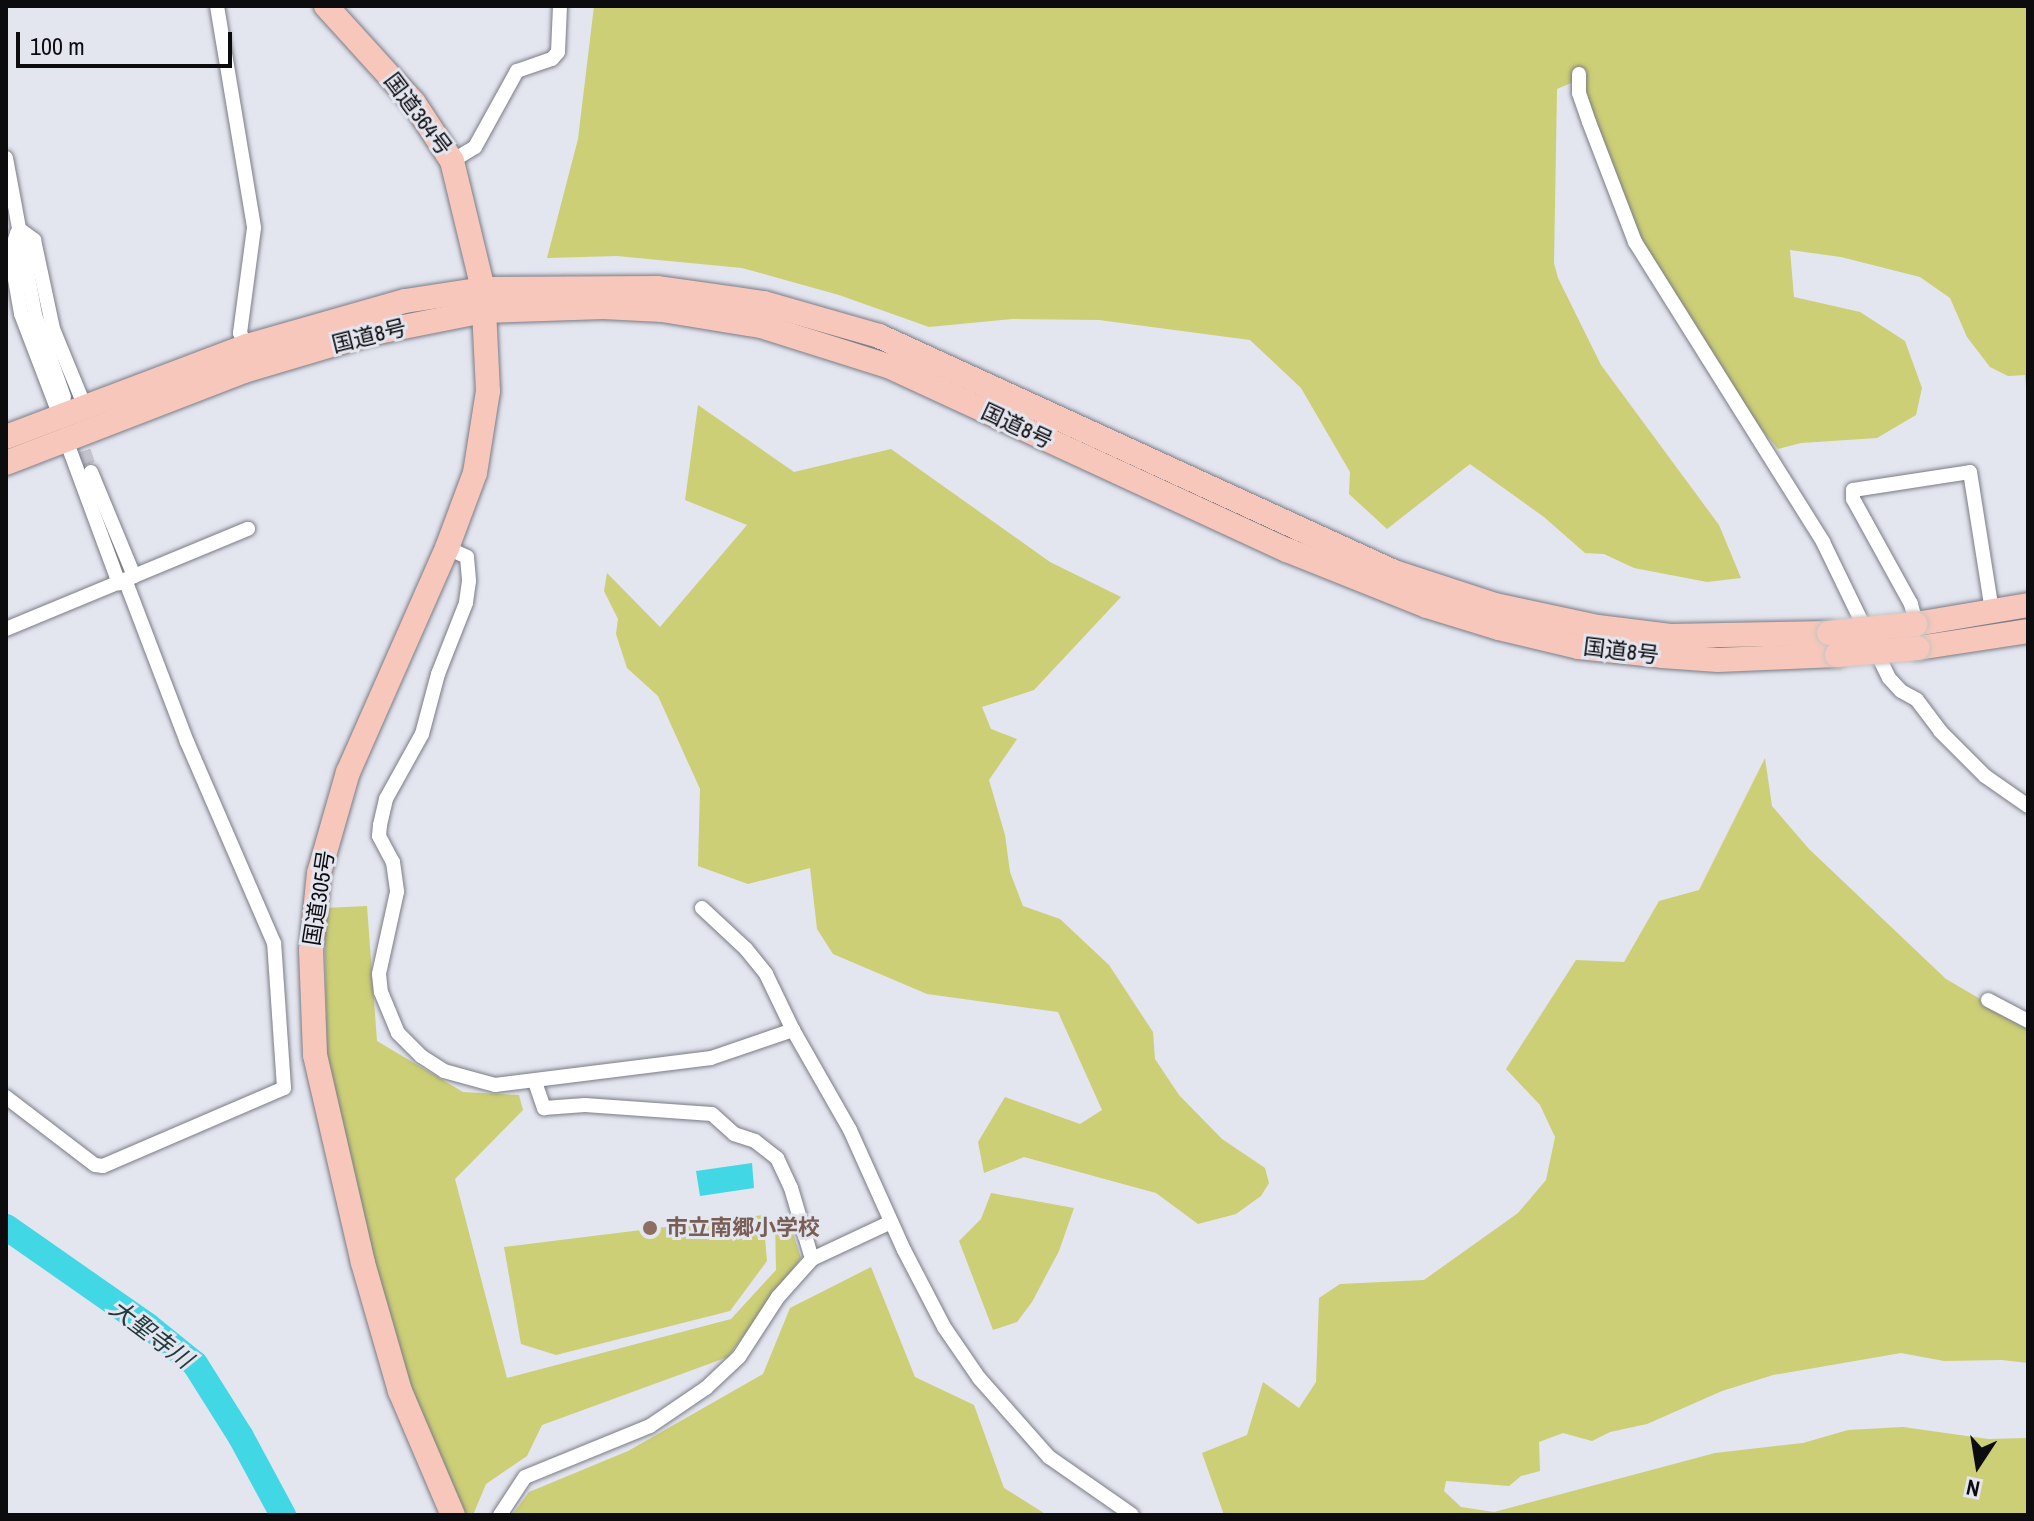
<!DOCTYPE html>
<meta charset="utf-8">
<style>
body{margin:0}
#map{position:relative;width:2034px;height:1521px;overflow:hidden;background:#e3e5ef;font-family:"Archivo Narrow","Noto Sans JP",sans-serif}
div>[style]{position:absolute}
.green>*{inset:0;background:#cccf75}
.water>*{inset:0;background:#42d7e4}
.river>*{height:26px;margin:-13px;padding:0 13px;transform-origin:13px;border-radius:13px;background:#42d7e4}
.minor-tunnel>*{height:14px;margin-top:-7px;transform-origin:0;background:repeating-linear-gradient(90deg,#c3c4cd 0 14px,transparent 0 21px)}
.roads{filter:drop-shadow(0 0 2px #7a7c85) drop-shadow(0 0 2px #7a7c85)}
.minor>*{height:14px;margin:-7px;padding:0 7px;transform-origin:7px;border-radius:7px;background:#fff}
.trunk>*{height:24px;margin:-12px;padding:0 12px;transform-origin:12px;border-radius:12px;background:#f6c7ba}
.bridges{filter:drop-shadow(0 0 2px #c5c5c5) drop-shadow(0 0 2px #c5c5c5)}
.trunk-bridge>*{height:24px;margin:-12px;padding:0 12px;transform-origin:12px;border-radius:12px;background:#f6c7ba}
.dots>*{width:22px;height:22px;translate:-50% -50%;box-sizing:border-box;border:4px solid #e3e5ef;border-radius:50%}
span{translate:-50% -50%;white-space:nowrap;text-align:center;line-height:1.15;-webkit-text-stroke:6px #e3e5ef;paint-order:stroke}
.street-label{font-size:22px;color:#0c0c0f}
.education-label{font-size:22px;color:#785e54;font-weight:700}
.left{translate:0 -50%;text-align:left}
.water-label{font-size:24px;color:#20393b;font-style:italic}
.frame{position:absolute;inset:0;border:8px solid #0c0c0f;pointer-events:none}
.north{position:absolute;left:1938px;top:1425px;width:80px;height:80px;-webkit-text-stroke:6px #e3e5ef;paint-order:stroke;rotate:192deg;font-size:22px;font-weight:700;line-height:32px;text-align:center;color:#0c0c0f}
.north::after{content:'';display:block;margin:auto;width:28px;height:36px;background:#0c0c0f;clip-path:polygon(50% 0,100% 100%,50% 72%,0 100%)}
.scale{position:absolute;left:16px;top:32px;width:216px;height:36px;box-sizing:border-box;border:4px solid #0c0c0f;border-top:0;padding-left:10px;font-size:24px;line-height:28px;white-space:nowrap;color:#0c0c0f;-webkit-text-stroke:6px #e3e5ef;paint-order:stroke}
</style>
<div id="map">
<div class="green">
<i style="clip-path:polygon(594px 6px,2028px 6px,2028px 411px,2025px 375px,2008px 376px,1990px 367px,1967px 337px,1950px 298px,1920px 277px,1841px 257px,1790px 250px,1794px 297px,1860px 312px,1905px 341px,1922px 388px,1916px 415px,1877px 438px,1801px 443px,1778px 449px,1727px 388px,1633px 226px,1582px 90px,1571px 83px,1557px 89px,1554px 263px,1558px 278px,1601px 365px,1719px 525px,1741px 578px,1707px 582px,1634px 568px,1604px 554px,1585px 553px,1544px 517px,1470px 464px,1387px 529px,1349px 494px,1350px 472px,1301px 388px,1250px 340px,1099px 320px,1012px 319px,929px 327px,839px 295px,742px 268px,617px 256px,547px 258px,578px 139px)"></i>
<i style="clip-path:polygon(698px 405px,794px 472px,891px 449px,1050px 562px,1121px 597px,1034px 690px,982px 707px,991px 729px,1017px 739px,989px 780px,1005px 835px,1010px 872px,1023px 906px,1060px 919px,1109px 965px,1153px 1032px,1155px 1059px,1179px 1095px,1222px 1139px,1265px 1168px,1269px 1183px,1261px 1196px,1236px 1214px,1198px 1224px,1156px 1193px,1024px 1157px,984px 1173px,978px 1142px,1005px 1097px,1080px 1124px,1102px 1110px,1058px 1012px,927px 994px,833px 954px,817px 929px,810px 868px,748px 884px,698px 866px,700px 789px,658px 696px,627px 668px,616px 634px,618px 619px,604px 591px,607px 573px,660px 627px,747px 525px,685px 500px)"></i>
<i style="clip-path:polygon(1765px 758px,1772px 806px,1809px 849px,1946px 979px,2028px 1027px,2028px 1363px,2002px 1360px,1944px 1361px,1901px 1353px,1773px 1375px,1722px 1391px,1647px 1424px,1610px 1432px,1592px 1441px,1563px 1433px,1539px 1442px,1540px 1471px,1521px 1476px,1509px 1486px,1446px 1481px,1444px 1491px,1461px 1507px,1494px 1512px,1715px 1453px,1803px 1443px,1848px 1430px,1903px 1427px,1988px 1439px,2028px 1438px,2028px 1515px,1224px 1515px,1202px 1453px,1247px 1435px,1263px 1382px,1299px 1408px,1316px 1382px,1319px 1298px,1340px 1284px,1424px 1280px,1518px 1213px,1546px 1180px,1555px 1137px,1540px 1105px,1506px 1069px,1576px 960px,1624px 962px,1659px 901px,1699px 890px)"></i>
<i style="clip-path:polygon(367px 906px,377px 1041px,463px 1092px,519px 1095px,523px 1110px,455px 1179px,507px 1378px,731px 1319px,776px 1270px,775px 1220px,787px 1215px,801px 1258px,728px 1357px,542px 1425px,527px 1456px,486px 1484px,473px 1515px,461px 1515px,392px 1358px,328px 1095px,324px 908px)"></i>
<i style="clip-path:polygon(991px 1193px,1074px 1208px,1059px 1251px,1032px 1302px,1017px 1322px,993px 1330px,959px 1241px,981px 1219px)"></i>
<i style="clip-path:polygon(763px 1215px,767px 1261px,730px 1311px,556px 1355px,521px 1344px,504px 1247px)"></i>
<i style="clip-path:polygon(871px 1267px,915px 1377px,974px 1405px,1004px 1488px,1047px 1515px,512px 1515px,529px 1492px,628px 1451px,763px 1374px,790px 1308px)"></i>
</div>
<div class="water">
<i style="clip-path:polygon(752px 1163px,754px 1188px,700px 1196px,696px 1171px)"></i>
</div>
<div class="river">
<i style="left:6px;top:1227px;width:173px;rotate:34.9deg"></i>
<i style="left:148px;top:1326px;width:60px;rotate:39deg"></i>
<i style="left:195px;top:1364px;width:86px;rotate:57.8deg"></i>
<i style="left:241px;top:1437px;width:89px;rotate:61.7deg"></i>
</div>
<div class="minor-tunnel">
<i style="left:77px;top:431px;width:43px;rotate:71.1deg"></i>
</div>
<div class="roads">
<div class="minor">
<i style="left:217px;top:6px;width:225px;rotate:80.5deg"></i>
<i style="left:254px;top:228px;width:106px;rotate:97.6deg"></i>
<i style="left:240px;top:333px;width:15px;rotate:62deg"></i>
<i style="left:1579px;top:74px;width:19px;rotate:90deg"></i>
<i style="left:1579px;top:93px;width:31px;rotate:71deg"></i>
<i style="left:1589px;top:122px;width:129px;rotate:69deg"></i>
<i style="left:1635px;top:242px;width:354px;rotate:57.9deg"></i>
<i style="left:1823px;top:542px;width:151px;rotate:64.1deg"></i>
<i style="left:1889px;top:678px;width:18px;rotate:47deg"></i>
<i style="left:1901px;top:691px;width:18px;rotate:29deg"></i>
<i style="left:1917px;top:700px;width:39px;rotate:53deg"></i>
<i style="left:1940px;top:731px;width:64px;rotate:45deg"></i>
<i style="left:1985px;top:776px;width:52px;rotate:34.9deg"></i>
<i style="left:6px;top:158px;width:160px;rotate:79.5deg"></i>
<i style="left:35px;top:315px;width:87px;rotate:70.5deg"></i>
<i style="left:452px;top:161px;width:27px;rotate:-31deg"></i>
<i style="left:475px;top:147px;width:87px;rotate:-61.1deg"></i>
<i style="left:517px;top:71px;width:37px;rotate:-19deg"></i>
<i style="left:552px;top:59px;width:9px;rotate:-49deg"></i>
<i style="left:558px;top:52px;width:46px;rotate:-87.5deg"></i>
<i style="left:19px;top:229px;width:19px;rotate:36deg"></i>
<i style="left:34px;top:240px;width:91px;rotate:77.9deg"></i>
<i style="left:53px;top:329px;width:84px;rotate:67.7deg"></i>
<i style="left:17px;top:233px;width:14px;rotate:107deg"></i>
<i style="left:13px;top:246px;width:22px;rotate:90deg"></i>
<i style="left:13px;top:268px;width:47px;rotate:80.1deg"></i>
<i style="left:21px;top:314px;width:109px;rotate:69.1deg"></i>
<i style="left:66px;top:440px;width:153px;rotate:69.7deg"></i>
<i style="left:91px;top:472px;width:113px;rotate:67.5deg"></i>
<i style="left:447px;top:548px;width:22px;rotate:24deg"></i>
<i style="left:467px;top:557px;width:24px;rotate:85deg"></i>
<i style="left:469px;top:581px;width:22px;rotate:98deg"></i>
<i style="left:466px;top:603px;width:76px;rotate:111.5deg"></i>
<i style="left:438px;top:674px;width:62px;rotate:104.9deg"></i>
<i style="left:422px;top:734px;width:74px;rotate:119deg"></i>
<i style="left:386px;top:799px;width:27px;rotate:103deg"></i>
<i style="left:380px;top:825px;width:11px;rotate:95deg"></i>
<i style="left:379px;top:836px;width:30px;rotate:62deg"></i>
<i style="left:393px;top:862px;width:30px;rotate:82deg"></i>
<i style="left:397px;top:892px;width:84px;rotate:102.4deg"></i>
<i style="left:379px;top:974px;width:18px;rotate:84deg"></i>
<i style="left:381px;top:992px;width:44px;rotate:67.5deg"></i>
<i style="left:398px;top:1033px;width:33px;rotate:45deg"></i>
<i style="left:421px;top:1056px;width:27px;rotate:33deg"></i>
<i style="left:444px;top:1071px;width:53px;rotate:15.4deg"></i>
<i style="left:495px;top:1085px;width:218px;rotate:-7.1deg"></i>
<i style="left:711px;top:1058px;width:87px;rotate:-18.9deg"></i>
<i style="left:1916px;top:624px;width:21px;rotate:-104deg"></i>
<i style="left:1911px;top:604px;width:120px;rotate:-118.9deg"></i>
<i style="left:1853px;top:499px;width:9px;rotate:-90deg"></i>
<i style="left:1853px;top:490px;width:118px;rotate:-8.7deg"></i>
<i style="left:1970px;top:472px;width:141px;rotate:81deg"></i>
<i style="left:6px;top:629px;width:262px;rotate:-22.5deg"></i>
<i style="left:702px;top:908px;width:60px;rotate:43deg"></i>
<i style="left:746px;top:949px;width:32px;rotate:51deg"></i>
<i style="left:766px;top:974px;width:62px;rotate:64.3deg"></i>
<i style="left:793px;top:1030px;width:115px;rotate:60.3deg"></i>
<i style="left:850px;top:1130px;width:132px;rotate:65.8deg"></i>
<i style="left:904px;top:1250px;width:87px;rotate:62.5deg"></i>
<i style="left:944px;top:1327px;width:62px;rotate:55.5deg"></i>
<i style="left:979px;top:1378px;width:106px;rotate:48.5deg"></i>
<i style="left:1049px;top:1457px;width:101px;rotate:34.9deg"></i>
<i style="left:1988px;top:1000px;width:45px;rotate:27.7deg"></i>
<i style="left:535px;top:1082px;width:28px;rotate:71deg"></i>
<i style="left:544px;top:1108px;width:41px;rotate:-4.2deg"></i>
<i style="left:585px;top:1105px;width:127px;rotate:4.1deg"></i>
<i style="left:712px;top:1114px;width:30px;rotate:42deg"></i>
<i style="left:734px;top:1134px;width:22px;rotate:18deg"></i>
<i style="left:755px;top:1141px;width:28px;rotate:38deg"></i>
<i style="left:777px;top:1158px;width:33px;rotate:65deg"></i>
<i style="left:791px;top:1188px;width:74px;rotate:73.5deg"></i>
<i style="left:6px;top:1097px;width:112px;rotate:37.4deg"></i>
<i style="left:95px;top:1165px;width:8px;rotate:7deg"></i>
<i style="left:103px;top:1166px;width:197px;rotate:-23.3deg"></i>
<i style="left:284px;top:1088px;width:145px;rotate:-93.9deg"></i>
<i style="left:274px;top:943px;width:219px;rotate:-113.4deg"></i>
<i style="left:187px;top:742px;width:173px;rotate:-110.9deg"></i>
<i style="left:500px;top:1515px;width:45px;rotate:-56.7deg"></i>
<i style="left:525px;top:1477px;width:135px;rotate:-22.2deg"></i>
<i style="left:650px;top:1426px;width:68px;rotate:-34.2deg"></i>
<i style="left:706px;top:1388px;width:45px;rotate:-43.2deg"></i>
<i style="left:739px;top:1357px;width:72px;rotate:-57deg"></i>
<i style="left:778px;top:1297px;width:51px;rotate:-48.2deg"></i>
<i style="left:812px;top:1259px;width:87px;rotate:-25.1deg"></i>
</div>
<div class="trunk">
<i style="left:326px;top:6px;width:131px;rotate:47.8deg"></i>
<i style="left:414px;top:103px;width:69px;rotate:56.8deg"></i>
<i style="left:452px;top:161px;width:132px;rotate:76.4deg"></i>
<i style="left:483px;top:289px;width:102px;rotate:87.2deg"></i>
<i style="left:488px;top:391px;width:83px;rotate:99deg"></i>
<i style="left:475px;top:473px;width:80px;rotate:110.5deg"></i>
<i style="left:447px;top:548px;width:245px;rotate:113.8deg"></i>
<i style="left:348px;top:772px;width:105px;rotate:106deg"></i>
<i style="left:319px;top:873px;width:77px;rotate:95.9deg"></i>
<i style="left:311px;top:950px;width:105px;rotate:87.8deg"></i>
<i style="left:315px;top:1055px;width:213px;rotate:77deg"></i>
<i style="left:363px;top:1263px;width:133px;rotate:73.9deg"></i>
<i style="left:400px;top:1391px;width:135px;rotate:66.9deg"></i>
<i style="left:6px;top:437px;width:258px;rotate:-20.7deg"></i>
<i style="left:247px;top:346px;width:164px;rotate:-15.9deg"></i>
<i style="left:405px;top:301px;width:79px;rotate:-8.7deg"></i>
<i style="left:483px;top:289px;width:174px;rotate:-0.3deg"></i>
<i style="left:657px;top:288px;width:108px;rotate:8deg"></i>
<i style="left:764px;top:303px;width:120px;rotate:16deg"></i>
<i style="left:879px;top:336px;width:566px;rotate:24.62deg"></i>
<i style="left:1394px;top:572px;width:106px;rotate:18.1deg"></i>
<i style="left:1495px;top:605px;width:105px;rotate:12.1deg"></i>
<i style="left:1598px;top:627px;width:73px;rotate:7.1deg"></i>
<i style="left:1670px;top:636px;width:159px;rotate:-1.1deg"></i>
<i style="left:6px;top:463px;width:255px;rotate:-21.1deg"></i>
<i style="left:244px;top:371px;width:129px;rotate:-16.6deg"></i>
<i style="left:368px;top:334px;width:118px;rotate:-11.2deg"></i>
<i style="left:484px;top:311px;width:119px;rotate:-1.9deg"></i>
<i style="left:603px;top:307px;width:59px;rotate:2.9deg"></i>
<i style="left:662px;top:310px;width:100px;rotate:9.2deg"></i>
<i style="left:761px;top:326px;width:133px;rotate:17.5deg"></i>
<i style="left:888px;top:366px;width:439px;rotate:24.8deg"></i>
<i style="left:1287px;top:550px;width:151px;rotate:21.8deg"></i>
<i style="left:1427px;top:606px;width:75px;rotate:17deg"></i>
<i style="left:1499px;top:628px;width:81px;rotate:13.5deg"></i>
<i style="left:1578px;top:647px;width:84px;rotate:6.1deg"></i>
<i style="left:1662px;top:656px;width:56px;rotate:4.1deg"></i>
<i style="left:1718px;top:660px;width:119px;rotate:-2.4deg"></i>
<i style="left:1916px;top:624px;width:114px;rotate:-9.6deg"></i>
<i style="left:1918px;top:648px;width:111px;rotate:-8.8deg"></i>
</div>
</div>
<div class="bridges">
<div class="trunk-bridge">
<i style="left:1829px;top:633px;width:87px;rotate:-5.9deg"></i>
<i style="left:1837px;top:655px;width:81px;rotate:-4.9deg"></i>
</div>
</div>
<div class="dots">
<i style="left:650px;top:1228px;background:#8d6e63"></i>
</div>
<div class="street-label">
<span style="left:418px;top:114px;rotate:53deg">国道364号</span>
<span style="left:369px;top:336px;rotate:-14deg">国道8号</span>
<span style="left:1017px;top:426px;rotate:25deg">国道8号</span>
<span style="left:1621px;top:651px;rotate:7deg">国道8号</span>
<span style="left:319px;top:898px;rotate:-81deg">国道305号</span>
</div>
<div class="education-label">
<span class="left" style="left:666px;top:1228px">市立南郷小学校</span>
</div>
<div class="water-label">
<span style="left:151px;top:1334px;rotate:37deg">大聖寺川</span>
</div>
<div class="frame"></div>
<div class="north">N</div>
<div class="scale">100 m</div>
</div>
